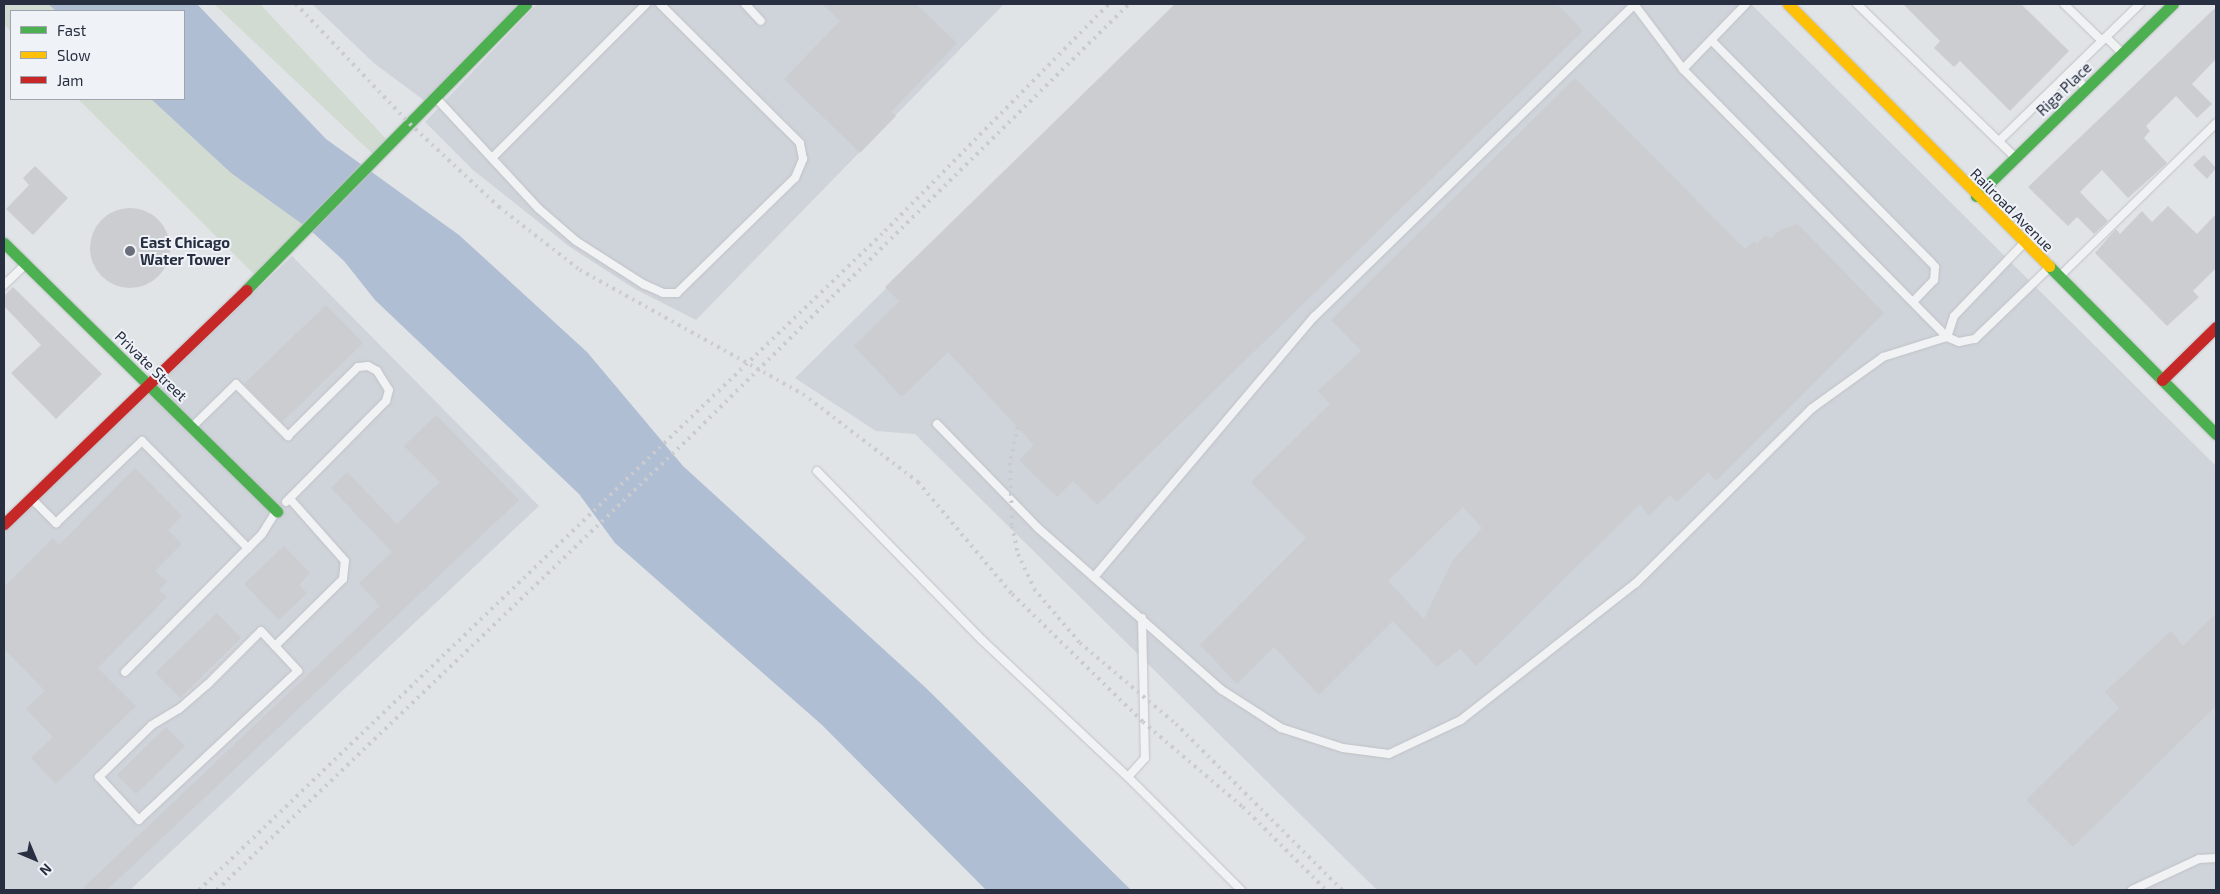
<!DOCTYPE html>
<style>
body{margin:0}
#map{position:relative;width:2220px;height:894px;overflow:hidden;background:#e1e4e7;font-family:"Exo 2",sans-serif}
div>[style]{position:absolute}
.built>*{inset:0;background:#cfd3da}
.green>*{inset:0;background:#d1dbd2}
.water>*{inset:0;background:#afbed3}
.building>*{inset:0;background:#cbcdd1}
.round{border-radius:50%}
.roads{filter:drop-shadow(0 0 1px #bfc2c5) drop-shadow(0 0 1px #bfc2c5)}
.lane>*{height:8px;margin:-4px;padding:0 4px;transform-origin:4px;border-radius:4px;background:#f1f2f3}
.fast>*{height:11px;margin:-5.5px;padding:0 5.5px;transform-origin:5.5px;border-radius:5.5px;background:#4caf50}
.slow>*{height:11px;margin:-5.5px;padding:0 5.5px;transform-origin:5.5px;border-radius:5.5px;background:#ffc107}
.jam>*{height:11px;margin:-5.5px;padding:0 5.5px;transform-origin:5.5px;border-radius:5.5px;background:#c62828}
.rail>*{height:4px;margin-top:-2px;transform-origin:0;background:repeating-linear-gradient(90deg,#cacbce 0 2.5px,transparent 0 7.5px)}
.dots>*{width:14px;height:14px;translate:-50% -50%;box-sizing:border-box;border:2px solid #eff2f7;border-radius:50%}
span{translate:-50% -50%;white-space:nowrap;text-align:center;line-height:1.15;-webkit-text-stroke:4px #eff2f7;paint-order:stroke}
.street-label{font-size:15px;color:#282f41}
.poi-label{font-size:15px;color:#282f41;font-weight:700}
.left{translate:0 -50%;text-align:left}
.frame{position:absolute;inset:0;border:5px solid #282f41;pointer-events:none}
.legend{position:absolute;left:10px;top:10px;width:175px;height:90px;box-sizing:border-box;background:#eff2f7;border:1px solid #9fa4ae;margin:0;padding:6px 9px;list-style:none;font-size:15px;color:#282f41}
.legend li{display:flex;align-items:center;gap:10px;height:25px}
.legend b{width:25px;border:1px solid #9fa4ae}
.north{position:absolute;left:10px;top:834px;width:50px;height:50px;-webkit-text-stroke:4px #eff2f7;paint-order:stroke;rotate:135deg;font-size:14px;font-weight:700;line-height:20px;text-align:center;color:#282f41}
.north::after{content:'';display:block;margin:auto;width:18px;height:22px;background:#282f41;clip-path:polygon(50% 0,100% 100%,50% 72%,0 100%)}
</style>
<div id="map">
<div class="built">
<i style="clip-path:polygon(312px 4px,525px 4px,429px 104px,375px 64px)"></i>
<i style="clip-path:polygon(537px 4px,1004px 4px,696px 320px,635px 289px,570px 247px,473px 170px,425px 122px)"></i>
<i style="clip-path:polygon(1175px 4px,1751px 4px,2216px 466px,2216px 890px,1377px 890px,915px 434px,876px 431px,795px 378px)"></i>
<i style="clip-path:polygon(292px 256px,539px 506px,130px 890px,4px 890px,4px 533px)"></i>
</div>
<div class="green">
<i style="clip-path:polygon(4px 4px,48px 4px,56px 11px,11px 11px,11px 32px,4px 24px)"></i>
<i style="clip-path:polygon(214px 4px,260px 4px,391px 144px,377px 158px)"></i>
<i style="clip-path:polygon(78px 99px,151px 99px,231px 173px,309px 229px,257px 277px)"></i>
</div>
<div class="water">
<i style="clip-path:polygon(48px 4px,197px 4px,326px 139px,459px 235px,587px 352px,683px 466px,926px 688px,1131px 890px,986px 890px,822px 725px,615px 543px,579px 494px,375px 300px,344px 261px,309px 229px,231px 173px,151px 99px,184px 99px,184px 11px,56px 11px)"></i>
</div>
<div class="building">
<i style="clip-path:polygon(822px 4px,916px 4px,957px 43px,891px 112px,896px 116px,860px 153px,784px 79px,840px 21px)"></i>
<i style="clip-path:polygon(1175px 4px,1557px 4px,1583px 31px,1097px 505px,1073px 481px,1057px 497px,1019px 460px,1034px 445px,948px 352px,902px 397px,854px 346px,899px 301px,885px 287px)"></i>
<i style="clip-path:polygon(1903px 4px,2021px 4px,2069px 51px,2010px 111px,1960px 61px,1954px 67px,1934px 48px,1940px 41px)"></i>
<i style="clip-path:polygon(2216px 7px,2216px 59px,2192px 84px,2212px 104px,2197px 118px,2176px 96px,2146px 126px,2150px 131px,2144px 138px,2167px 163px,2128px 198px,2102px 170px,2080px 192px,2108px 221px,2094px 234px,2077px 217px,2068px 226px,2028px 187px)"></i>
<i style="clip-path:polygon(evenodd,1575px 78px,1745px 249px,1754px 241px,1757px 244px,1766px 235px,1770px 239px,1780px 230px,1798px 224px,1884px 313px,1716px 481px,1708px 472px,1677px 502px,1670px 495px,1649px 516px,1640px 504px,1476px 666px,1460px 649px,1437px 667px,1393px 621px,1319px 695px,1274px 647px,1237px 684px,1200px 645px,1306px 538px,1251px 482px,1330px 404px,1318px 391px,1361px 351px,1331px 320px,1575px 78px,1463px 507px,1482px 528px,1453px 560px,1424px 619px,1388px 581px,1463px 507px)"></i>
<i style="clip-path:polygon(2204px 155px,2216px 168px,2207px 179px,2193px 165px)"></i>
<i style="clip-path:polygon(35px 166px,68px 198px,33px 235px,6px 209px,29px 185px,23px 178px)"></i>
<i style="clip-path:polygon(2168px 206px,2197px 234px,2216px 214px,2216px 268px,2193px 291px,2199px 297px,2167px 326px,2095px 253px,2116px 229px,2120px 234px,2142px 211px,2152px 222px)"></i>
<i class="round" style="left:90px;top:208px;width:80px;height:80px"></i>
<i style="clip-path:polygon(13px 287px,102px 374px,56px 419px,11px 373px,41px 345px,4px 306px,4px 296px)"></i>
<i style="clip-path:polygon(326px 305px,363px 343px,282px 422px,244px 384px)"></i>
<i style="clip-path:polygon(436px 415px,519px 500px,107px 890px,81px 890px,380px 606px,359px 583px,392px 552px,331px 488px,347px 472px,397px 524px,440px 482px,404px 446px)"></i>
<i style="clip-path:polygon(135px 468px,182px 516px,168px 530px,182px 544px,155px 571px,167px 582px,159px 590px,167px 597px,98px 668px,136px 706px,56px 784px,31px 758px,53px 737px,26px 709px,45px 691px,4px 649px,4px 587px,53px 538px,59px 545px)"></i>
<i style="clip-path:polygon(284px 546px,310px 573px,299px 585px,307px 593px,279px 620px,244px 584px)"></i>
<i style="clip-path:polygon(217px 613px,241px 638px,180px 698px,155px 673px)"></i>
<i style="clip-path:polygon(2216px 613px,2216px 706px,2073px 847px,2026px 800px,2119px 708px,2105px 692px,2171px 631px,2183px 646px)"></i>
<i style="clip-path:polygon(166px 727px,185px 746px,136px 794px,117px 775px)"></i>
</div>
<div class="roads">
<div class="lane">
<i style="left:745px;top:4px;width:23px;rotate:47deg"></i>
<i style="left:1634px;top:4px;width:81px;rotate:53deg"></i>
<i style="left:1857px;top:4px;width:219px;rotate:44.1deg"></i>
<i style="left:2064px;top:4px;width:53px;rotate:44.2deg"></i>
<i style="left:2106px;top:37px;width:21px;rotate:45deg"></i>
<i style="left:1712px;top:41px;width:310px;rotate:45.3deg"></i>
<i style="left:1930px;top:261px;width:8px;rotate:50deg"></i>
<i style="left:1935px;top:267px;width:13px;rotate:94deg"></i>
<i style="left:1934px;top:280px;width:28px;rotate:134deg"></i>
<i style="left:2070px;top:72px;width:21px;rotate:45deg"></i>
<i style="left:437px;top:99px;width:150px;rotate:47.2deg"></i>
<i style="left:539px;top:209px;width:49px;rotate:40.9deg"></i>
<i style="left:576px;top:241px;width:80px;rotate:32.7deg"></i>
<i style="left:643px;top:284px;width:22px;rotate:24deg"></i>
<i style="left:663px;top:293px;width:14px"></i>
<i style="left:677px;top:293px;width:165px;rotate:-44.3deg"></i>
<i style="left:795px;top:178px;width:21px;rotate:-67deg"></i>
<i style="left:803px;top:159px;width:16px;rotate:-101deg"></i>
<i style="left:800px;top:143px;width:197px;rotate:-135.2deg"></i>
<i style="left:1999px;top:141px;width:197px;rotate:-44.2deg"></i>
<i style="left:492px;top:158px;width:218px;rotate:-45deg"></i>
<i style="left:2024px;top:243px;width:101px;rotate:133.8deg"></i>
<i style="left:1954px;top:316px;width:22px;rotate:108deg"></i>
<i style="left:1947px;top:337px;width:13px;rotate:23deg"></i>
<i style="left:1959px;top:342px;width:16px;rotate:-11deg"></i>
<i style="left:1975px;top:339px;width:103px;rotate:-43.8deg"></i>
<i style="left:2060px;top:276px;width:219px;rotate:-44.4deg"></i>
<i style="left:4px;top:285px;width:28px;rotate:-44deg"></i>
<i style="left:937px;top:424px;width:145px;rotate:45.8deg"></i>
<i style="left:1038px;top:528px;width:245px;rotate:41.4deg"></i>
<i style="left:1222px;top:690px;width:70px;rotate:32.8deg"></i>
<i style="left:1281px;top:728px;width:65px;rotate:17.9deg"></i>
<i style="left:1343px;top:748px;width:46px;rotate:7.4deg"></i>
<i style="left:1389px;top:754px;width:80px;rotate:-25.3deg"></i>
<i style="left:1461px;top:720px;width:222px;rotate:-38.1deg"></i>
<i style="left:1636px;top:583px;width:247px;rotate:-44.8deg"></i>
<i style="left:1811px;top:409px;width:89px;rotate:-35.8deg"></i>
<i style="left:1883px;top:357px;width:67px;rotate:-17.4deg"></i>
<i style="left:1947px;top:337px;width:376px;rotate:-134.6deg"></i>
<i style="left:1683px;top:69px;width:91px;rotate:-45.9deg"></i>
<i style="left:193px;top:426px;width:60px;rotate:-44.3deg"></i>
<i style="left:236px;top:384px;width:74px;rotate:45deg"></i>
<i style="left:288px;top:436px;width:98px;rotate:-44.6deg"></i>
<i style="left:358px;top:367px;width:10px;rotate:-6deg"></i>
<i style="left:368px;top:366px;width:10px;rotate:29deg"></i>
<i style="left:377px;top:371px;width:22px;rotate:58deg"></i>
<i style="left:389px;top:390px;width:11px;rotate:105deg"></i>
<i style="left:386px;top:401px;width:142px;rotate:134.7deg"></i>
<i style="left:817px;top:471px;width:236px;rotate:45.7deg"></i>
<i style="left:982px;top:640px;width:200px;rotate:43.2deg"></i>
<i style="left:33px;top:500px;width:33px;rotate:45deg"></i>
<i style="left:56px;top:523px;width:119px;rotate:-43.6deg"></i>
<i style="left:142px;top:441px;width:151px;rotate:45.3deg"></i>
<i style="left:1094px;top:577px;width:341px;rotate:-49.8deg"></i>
<i style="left:1314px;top:317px;width:447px;rotate:-44.3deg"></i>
<i style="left:1142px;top:618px;width:140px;rotate:88.8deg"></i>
<i style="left:1145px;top:758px;width:25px;rotate:132deg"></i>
<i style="left:1128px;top:777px;width:160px;rotate:45deg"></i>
<i style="left:275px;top:646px;width:34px;rotate:47deg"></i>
<i style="left:298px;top:671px;width:218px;rotate:136.9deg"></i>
<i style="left:139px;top:820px;width:59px;rotate:-132.9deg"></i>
<i style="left:99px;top:777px;width:74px;rotate:-44.5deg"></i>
<i style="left:152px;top:725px;width:31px;rotate:-31deg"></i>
<i style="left:179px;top:709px;width:37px;rotate:-41deg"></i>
<i style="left:207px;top:685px;width:76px;rotate:-45deg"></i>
<i style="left:261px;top:631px;width:21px;rotate:47deg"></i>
<i style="left:275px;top:646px;width:95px;rotate:-44.6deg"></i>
<i style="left:343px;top:579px;width:18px;rotate:-84deg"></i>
<i style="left:345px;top:561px;width:83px;rotate:-131.6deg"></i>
<i style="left:125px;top:672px;width:194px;rotate:-45.2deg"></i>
<i style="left:262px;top:534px;width:26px;rotate:-58deg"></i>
<i style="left:2132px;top:890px;width:74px;rotate:-24.8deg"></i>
<i style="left:2199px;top:859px;width:17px;rotate:-3deg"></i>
</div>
<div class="fast">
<i style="left:1976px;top:196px;width:275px;rotate:-44.3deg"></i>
<i style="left:4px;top:243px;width:383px;rotate:44.5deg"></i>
<i style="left:2049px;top:266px;width:237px;rotate:45.2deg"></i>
<i style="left:246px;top:290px;width:400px;rotate:-45.6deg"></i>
</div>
<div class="slow">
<i style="left:1788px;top:4px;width:370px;rotate:45.1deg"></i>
</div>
<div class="jam">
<i style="left:2162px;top:380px;width:76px;rotate:-44.5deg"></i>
<i style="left:4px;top:524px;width:337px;rotate:-44deg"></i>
</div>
</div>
<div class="rail">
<i style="left:296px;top:4px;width:166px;rotate:46.5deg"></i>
<i style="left:410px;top:124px;width:122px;rotate:43deg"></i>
<i style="left:499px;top:207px;width:103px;rotate:37.9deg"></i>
<i style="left:580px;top:270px;width:255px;rotate:29.1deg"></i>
<i style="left:803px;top:394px;width:145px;rotate:37.4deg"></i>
<i style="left:918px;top:482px;width:146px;rotate:50deg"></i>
<i style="left:1012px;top:594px;width:183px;rotate:44.3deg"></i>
<i style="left:1143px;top:722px;width:131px;rotate:40.4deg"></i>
<i style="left:1243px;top:807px;width:117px;rotate:45deg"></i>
<i style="left:1018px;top:427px;width:37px;rotate:103deg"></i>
<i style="left:1010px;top:463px;width:63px;rotate:88.2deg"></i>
<i style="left:1012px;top:526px;width:29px;rotate:78deg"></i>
<i style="left:1018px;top:554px;width:38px;rotate:65deg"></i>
<i style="left:1034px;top:589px;width:71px;rotate:49.6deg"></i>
<i style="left:1080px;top:643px;width:126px;rotate:40.2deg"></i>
<i style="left:1176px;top:724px;width:235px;rotate:45deg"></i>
<i style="left:199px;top:890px;width:951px;rotate:-43.85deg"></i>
<i style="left:885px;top:231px;width:319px;rotate:-45.4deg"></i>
<i style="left:217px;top:890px;width:652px;rotate:-43.76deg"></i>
<i style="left:688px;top:439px;width:619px;rotate:-44.61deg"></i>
</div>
<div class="dots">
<i style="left:130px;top:251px;background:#696e7b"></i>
</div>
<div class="street-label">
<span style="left:2064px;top:89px;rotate:-44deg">Riga Place</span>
<span style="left:2012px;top:210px;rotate:45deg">Railroad Avenue</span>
<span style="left:151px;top:366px;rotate:44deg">Private Street</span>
</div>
<div class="poi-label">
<span class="left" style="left:140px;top:251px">East Chicago<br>Water Tower</span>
</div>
<div class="frame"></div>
<ul class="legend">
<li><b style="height:6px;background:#4caf50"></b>Fast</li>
<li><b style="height:6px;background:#ffc107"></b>Slow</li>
<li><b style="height:6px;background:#c62828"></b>Jam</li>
</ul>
<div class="north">N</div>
</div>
